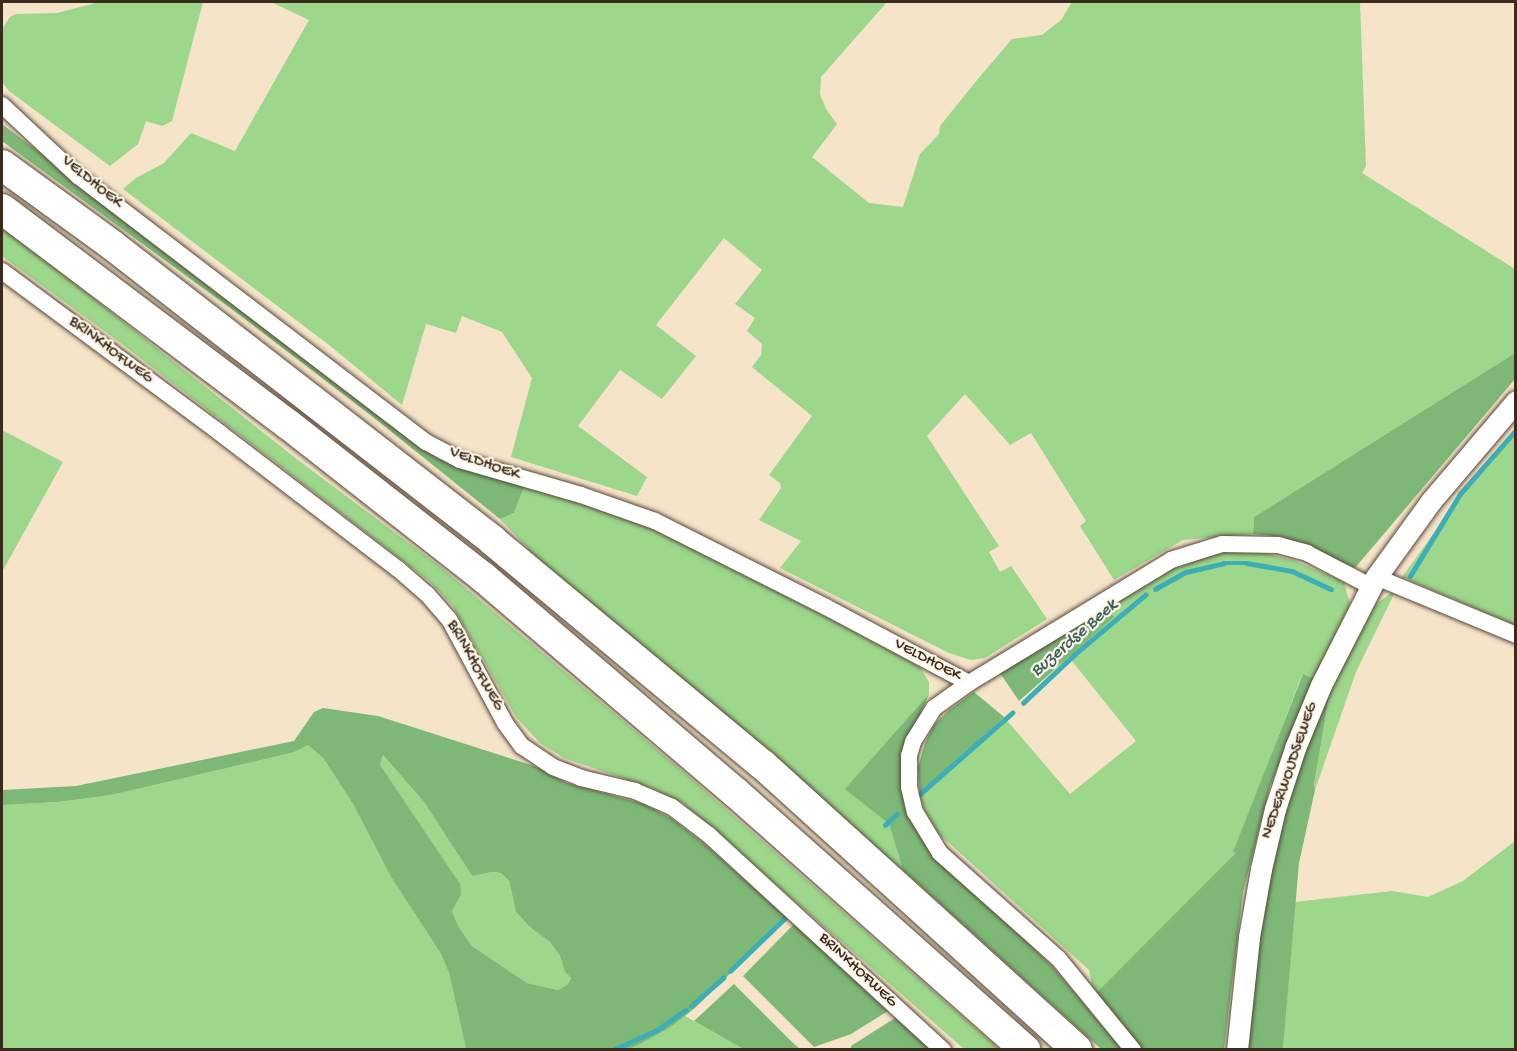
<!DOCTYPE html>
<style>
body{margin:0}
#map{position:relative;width:1517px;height:1051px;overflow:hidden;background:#f6e4c9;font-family:"Gochi Hand",sans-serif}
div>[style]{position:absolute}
.green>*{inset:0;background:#9cd78b}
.forest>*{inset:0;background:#7db877}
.stream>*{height:4.5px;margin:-2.25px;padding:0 2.25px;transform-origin:2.25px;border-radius:2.25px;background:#3dadb7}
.roads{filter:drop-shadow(0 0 2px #574638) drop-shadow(0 0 2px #574638)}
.minor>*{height:16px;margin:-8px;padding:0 8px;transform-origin:8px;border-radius:8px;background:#fff}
.tertiary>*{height:21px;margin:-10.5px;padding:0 10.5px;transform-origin:10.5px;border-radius:10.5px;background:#fff}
.motorway>*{height:30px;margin:-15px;padding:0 15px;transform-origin:15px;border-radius:15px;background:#fff}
span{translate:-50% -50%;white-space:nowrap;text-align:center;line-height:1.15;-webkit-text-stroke:4.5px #fcf5e5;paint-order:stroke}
.street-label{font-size:16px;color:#3b2a1e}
.water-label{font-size:18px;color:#3c5e5b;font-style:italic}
.frame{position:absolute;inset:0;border:3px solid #3b2a1e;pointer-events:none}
</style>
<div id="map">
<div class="green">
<i style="clip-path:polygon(99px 2px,203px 2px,172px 121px,162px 126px,146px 121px,138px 144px,110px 166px,9px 91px,2px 82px,2px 29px,10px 17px,16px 14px,57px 13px)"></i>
<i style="clip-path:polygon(271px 2px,887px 2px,821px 77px,820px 94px,826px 109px,837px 124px,812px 157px,869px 203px,903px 207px,920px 154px,939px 134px,940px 126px,977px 80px,1012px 39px,1042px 35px,1061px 20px,1072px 2px,1360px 2px,1366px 166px,1362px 173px,1515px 269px,1515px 353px,1254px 517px,1253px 534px,1183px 540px,1114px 580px,1080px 526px,1086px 521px,1031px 433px,1010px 445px,965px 394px,927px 436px,999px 546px,989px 552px,1000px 572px,1011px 566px,1047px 619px,985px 658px,971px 660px,949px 653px,780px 568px,801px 541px,759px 520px,781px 488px,780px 483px,769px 475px,812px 416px,752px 367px,761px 355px,762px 344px,747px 331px,755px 318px,735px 304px,762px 270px,724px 238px,656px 325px,696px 356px,662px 399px,620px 370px,578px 426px,647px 477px,637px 496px,511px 457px,532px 378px,502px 332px,462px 316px,456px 333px,426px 324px,402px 405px,329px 345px,123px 189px,136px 178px,164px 163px,191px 133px,235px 151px,309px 20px)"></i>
<i style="clip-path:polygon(2px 226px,298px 460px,442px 568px,686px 774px,999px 1049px,964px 1049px,683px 803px,652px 788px,564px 758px,540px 743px,516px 717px,452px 605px,429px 581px,126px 347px,2px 256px)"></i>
<i style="clip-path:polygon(1515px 429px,1514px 564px,1515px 625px,1402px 577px,1465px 490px)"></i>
<i style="clip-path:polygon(2px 430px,63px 462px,2px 572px)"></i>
<i style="clip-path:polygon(526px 482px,616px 511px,810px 608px,920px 667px,929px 682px,929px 694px,846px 789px,889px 824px,903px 870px,540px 561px,500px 519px,514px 513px)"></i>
<i style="clip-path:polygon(1221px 551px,1258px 551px,1296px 561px,1344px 582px,1350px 604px,1314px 679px,1302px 675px,1234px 852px,1237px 853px,1094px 995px,1089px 970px,938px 833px,924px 809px,920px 795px,1004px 717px,1070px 794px,1136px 741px,1068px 656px,1113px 617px,1104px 604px,1192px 556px)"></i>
<i style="clip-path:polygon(1391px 593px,1394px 594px,1356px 672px,1315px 790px,1314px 786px,1331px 685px,1375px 605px)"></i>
<i style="clip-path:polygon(308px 745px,324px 759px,353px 804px,391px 877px,441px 954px,449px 973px,466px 1049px,2px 1049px,2px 805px,58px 802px,111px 795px)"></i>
<i style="clip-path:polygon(383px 755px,424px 802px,472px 876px,492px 872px,501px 873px,509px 881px,516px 912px,531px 928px,550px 942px,560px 956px,565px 972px,571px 978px,568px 984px,558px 990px,527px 983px,472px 946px,458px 926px,452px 911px,461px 895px,380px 765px)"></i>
<i style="clip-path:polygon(1515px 841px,1515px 1049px,1283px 1050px,1295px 902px,1392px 891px,1428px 897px,1463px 881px)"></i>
<i style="clip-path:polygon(685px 1016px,743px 1049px,626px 1050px,671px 1027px)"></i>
</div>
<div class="forest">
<i style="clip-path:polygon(2px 124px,243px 306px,435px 457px,465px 469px,526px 482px,514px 513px,500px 519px,373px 417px,241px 316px,2px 141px)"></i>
<i style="clip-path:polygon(1515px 353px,1515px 379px,1355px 568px,1284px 537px,1253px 534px,1254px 517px)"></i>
<i style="clip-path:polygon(1104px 604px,1114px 617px,1019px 701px,1000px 673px)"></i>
<i style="clip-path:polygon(1303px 674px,1314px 679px,1270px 786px,1243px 892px,1224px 1049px,1139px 1049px,1094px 995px,1236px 853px,1233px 852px)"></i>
<i style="clip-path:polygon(1331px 685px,1314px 785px,1315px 790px,1299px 863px,1283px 1049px,1247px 1050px,1254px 932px,1270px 858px,1297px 769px)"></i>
<i style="clip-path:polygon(974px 692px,1004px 717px,920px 795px,918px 767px,925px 743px,934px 725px,948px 711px)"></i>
<i style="clip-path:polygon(929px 694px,909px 740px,903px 771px,936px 855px,1052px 966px,1122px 1049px,1101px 1049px,903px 870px,889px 824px,845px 789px)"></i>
<i style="clip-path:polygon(evenodd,323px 708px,378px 716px,534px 766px,567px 783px,644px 804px,672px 819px,707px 846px,787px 918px,695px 1008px,671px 1027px,638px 1045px,626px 1050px,466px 1049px,449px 973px,441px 954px,391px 877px,353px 804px,324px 759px,308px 745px,294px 752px,111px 795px,58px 802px,2px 805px,2px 790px,76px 786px,294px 741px,314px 712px,323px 708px,383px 755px,424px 802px,472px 876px,492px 872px,501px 873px,509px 881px,516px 912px,531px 928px,550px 942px,560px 956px,565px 972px,571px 978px,568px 984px,558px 990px,527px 983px,472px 946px,458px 926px,452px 911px,461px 895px,460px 884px,380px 765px,383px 755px)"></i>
<i style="clip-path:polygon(794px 924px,888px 1011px,851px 1034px,814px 1047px,743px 976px)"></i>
<i style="clip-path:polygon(734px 984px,792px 1042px,800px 1049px,743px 1049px,694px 1021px)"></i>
<i style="clip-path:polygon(895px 1018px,930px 1049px,851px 1049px,851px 1046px)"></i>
</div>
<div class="stream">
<i style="left:1410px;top:576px;width:96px;rotate:-58.6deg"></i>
<i style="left:1460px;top:494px;width:85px;rotate:-48.8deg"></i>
<i style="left:1155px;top:589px;width:35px;rotate:-29deg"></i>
<i style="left:1186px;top:572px;width:39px;rotate:-13deg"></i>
<i style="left:1224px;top:563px;width:23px"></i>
<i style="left:1247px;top:563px;width:46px;rotate:10.1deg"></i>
<i style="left:1292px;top:571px;width:43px;rotate:24.8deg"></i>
<i style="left:1023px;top:703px;width:71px;rotate:-43.3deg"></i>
<i style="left:1075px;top:654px;width:92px;rotate:-40.1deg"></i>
<i style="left:920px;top:794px;width:123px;rotate:-41.4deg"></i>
<i style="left:885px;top:825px;width:16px;rotate:-43deg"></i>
<i style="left:730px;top:971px;width:79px;rotate:-44deg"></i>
<i style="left:691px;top:1006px;width:43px;rotate:-41.2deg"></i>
<i style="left:613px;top:1050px;width:48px;rotate:-24.4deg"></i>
<i style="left:657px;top:1030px;width:35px;rotate:-35deg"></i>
</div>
<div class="roads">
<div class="minor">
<i style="left:2px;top:105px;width:104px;rotate:43.1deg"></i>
<i style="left:78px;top:176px;width:438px;rotate:37.4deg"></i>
<i style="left:426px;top:442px;width:38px;rotate:28deg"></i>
<i style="left:460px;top:460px;width:126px;rotate:16.1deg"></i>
<i style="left:581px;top:495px;width:78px;rotate:19.4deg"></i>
<i style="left:655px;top:521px;width:191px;rotate:26.7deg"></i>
<i style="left:826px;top:607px;width:162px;rotate:28deg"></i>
<i style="left:969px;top:683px;width:237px;rotate:-31.3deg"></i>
<i style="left:1171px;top:560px;width:53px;rotate:-17.4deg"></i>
<i style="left:1222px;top:544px;width:56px;rotate:1deg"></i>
<i style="left:1278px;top:545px;width:30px;rotate:15deg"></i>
<i style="left:1307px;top:553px;width:71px;rotate:27.6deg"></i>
<i style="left:2px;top:271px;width:272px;rotate:36.6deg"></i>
<i style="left:220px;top:433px;width:224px;rotate:37.4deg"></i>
<i style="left:398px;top:569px;width:38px;rotate:41deg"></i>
<i style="left:427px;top:594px;width:33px;rotate:49deg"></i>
<i style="left:449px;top:619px;width:118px;rotate:61.7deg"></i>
<i style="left:505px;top:723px;width:29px;rotate:54deg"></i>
<i style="left:522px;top:746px;width:37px;rotate:34deg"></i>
<i style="left:553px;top:767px;width:30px;rotate:21deg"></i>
<i style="left:581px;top:778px;width:56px;rotate:13.5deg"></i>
<i style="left:635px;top:791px;width:40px;rotate:23.4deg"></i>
<i style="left:672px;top:807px;width:46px;rotate:37.1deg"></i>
<i style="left:709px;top:835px;width:318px;rotate:42.6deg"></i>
<i style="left:1376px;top:577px;width:152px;rotate:22.5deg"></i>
<i style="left:969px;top:683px;width:43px;rotate:144.5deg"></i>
<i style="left:934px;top:708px;width:40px;rotate:122deg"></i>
<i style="left:913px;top:742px;width:15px;rotate:106deg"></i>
<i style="left:909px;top:756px;width:31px;rotate:90deg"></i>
<i style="left:909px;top:787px;width:26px;rotate:77deg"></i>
<i style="left:915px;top:812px;width:48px;rotate:58.6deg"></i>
<i style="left:940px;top:853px;width:158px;rotate:41.7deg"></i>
<i style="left:1058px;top:958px;width:119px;rotate:50.8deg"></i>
</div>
<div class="tertiary">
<i style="left:1237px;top:1050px;width:114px;rotate:-83.9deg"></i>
<i style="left:1249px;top:937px;width:69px;rotate:-80deg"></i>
<i style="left:1261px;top:869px;width:62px;rotate:-76.9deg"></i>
<i style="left:1275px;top:809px;width:64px;rotate:-71.8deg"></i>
<i style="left:1295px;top:748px;width:68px;rotate:-67.6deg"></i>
<i style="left:1321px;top:685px;width:121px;rotate:-63deg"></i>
<i style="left:1376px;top:577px;width:94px;rotate:-54.1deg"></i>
<i style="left:1431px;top:501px;width:131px;rotate:-49.6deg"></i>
</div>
<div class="motorway">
<i style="left:2px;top:165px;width:136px;rotate:36deg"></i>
<i style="left:112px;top:245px;width:482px;rotate:37.8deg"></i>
<i style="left:493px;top:541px;width:349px;rotate:39.7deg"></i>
<i style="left:762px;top:764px;width:425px;rotate:42.2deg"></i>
<i style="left:2px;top:209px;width:359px;rotate:37deg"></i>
<i style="left:289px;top:425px;width:246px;rotate:38.1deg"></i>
<i style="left:483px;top:577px;width:333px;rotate:40.5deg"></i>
<i style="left:736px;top:793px;width:387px;rotate:41.6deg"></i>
</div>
</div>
<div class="street-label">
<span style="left:91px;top:183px;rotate:39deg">VELDHOEK</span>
<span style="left:110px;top:351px;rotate:37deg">BRINKHOFWEG</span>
<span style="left:484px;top:465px;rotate:19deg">VELDHOEK</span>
<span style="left:927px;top:661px;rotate:28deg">VELDHOEK</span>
<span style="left:474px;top:666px;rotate:61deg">BRINKHOFWEG</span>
<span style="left:1291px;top:771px;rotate:-71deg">NEDERWOUDSEWEG</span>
<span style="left:857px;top:971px;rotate:43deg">BRINKHOFWEG</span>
</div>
<div class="water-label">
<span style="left:1075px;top:639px;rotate:-41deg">Buzerdse Beek</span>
</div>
<div class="frame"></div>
</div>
